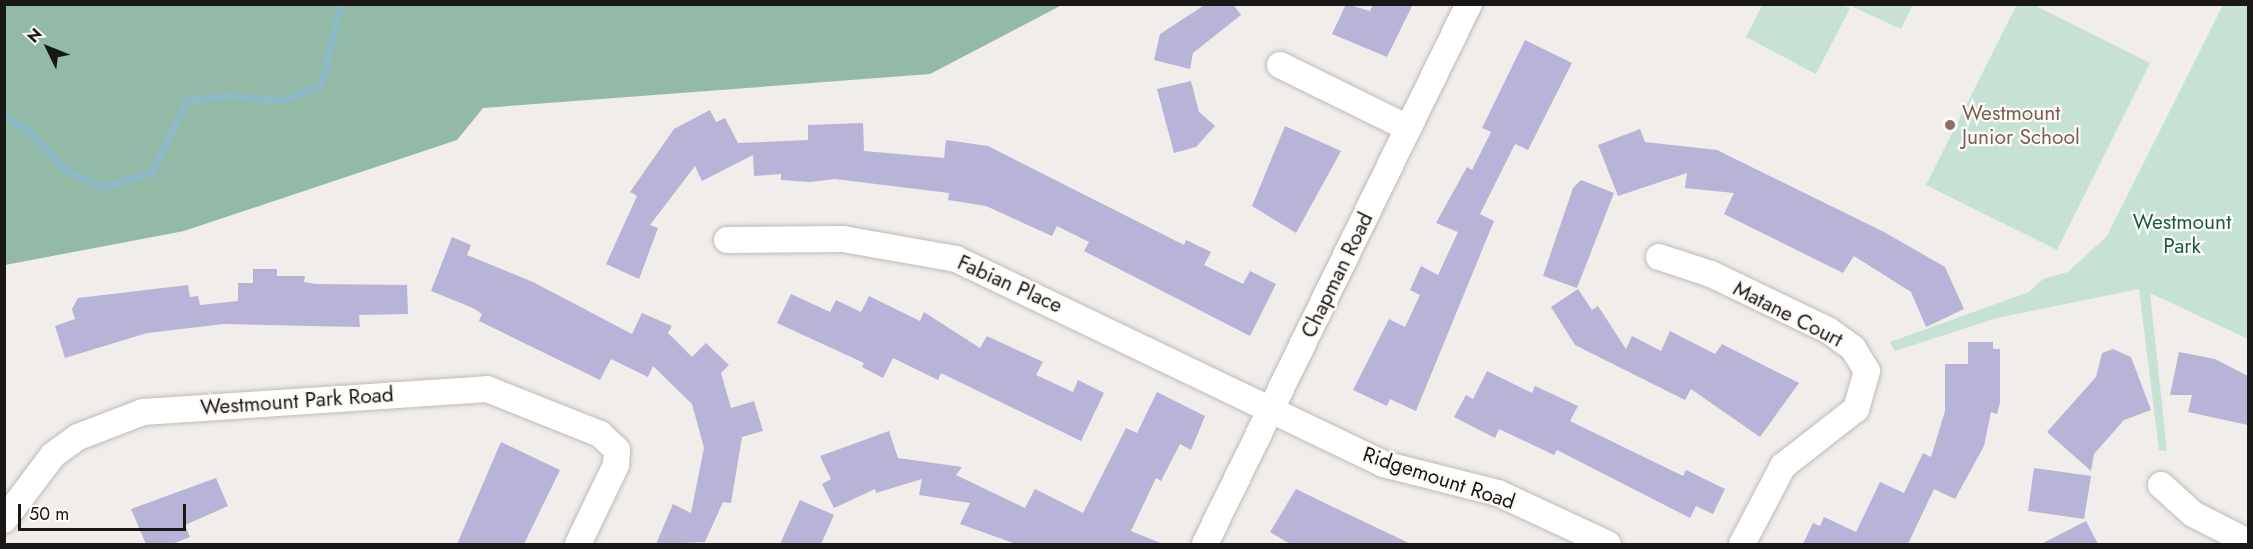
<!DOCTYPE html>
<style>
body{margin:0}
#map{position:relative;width:2253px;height:549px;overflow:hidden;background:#f1edea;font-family:Jost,sans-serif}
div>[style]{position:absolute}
.green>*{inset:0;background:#c6e2d4}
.forest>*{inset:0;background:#93baa7}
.stream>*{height:7px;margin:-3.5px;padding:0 3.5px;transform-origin:3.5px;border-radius:3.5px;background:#8eb9c7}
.building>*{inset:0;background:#b7b4d8}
.roads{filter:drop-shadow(0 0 2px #bebbb7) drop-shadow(0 0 2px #bebbb7)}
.minor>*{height:26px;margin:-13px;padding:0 13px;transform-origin:13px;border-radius:13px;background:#fff}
.dots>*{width:16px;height:16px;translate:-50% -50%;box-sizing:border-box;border:3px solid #fefbf7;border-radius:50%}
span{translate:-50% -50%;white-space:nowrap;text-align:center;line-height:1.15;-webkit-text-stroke:4.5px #fefbf7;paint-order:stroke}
.education-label{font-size:21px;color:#785e54}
.left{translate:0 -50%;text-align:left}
.park-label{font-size:21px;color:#185d43}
.street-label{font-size:21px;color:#1a1817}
.frame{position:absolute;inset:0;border:6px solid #1a1817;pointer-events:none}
.north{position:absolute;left:18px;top:18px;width:60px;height:60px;-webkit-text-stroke:4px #fefbf7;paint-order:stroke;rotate:313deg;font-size:16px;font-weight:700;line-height:24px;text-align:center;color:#1a1817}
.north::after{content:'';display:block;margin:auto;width:21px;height:27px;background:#1a1817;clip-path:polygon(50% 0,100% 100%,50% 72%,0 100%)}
.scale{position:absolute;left:18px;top:504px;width:168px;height:27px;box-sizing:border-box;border:3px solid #1a1817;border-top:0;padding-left:8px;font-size:18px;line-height:21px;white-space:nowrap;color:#1a1817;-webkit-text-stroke:4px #fefbf7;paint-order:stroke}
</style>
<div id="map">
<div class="green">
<i style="clip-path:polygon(2017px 4px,2034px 5px,2150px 63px,2057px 250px,1926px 185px)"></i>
<i style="clip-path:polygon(1842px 5px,1850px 8px,1816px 74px,1746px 37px,1762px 5px)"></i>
<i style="clip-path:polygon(1849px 5px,1913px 5px,1901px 29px)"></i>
<i style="clip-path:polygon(2223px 5px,2248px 5px,2248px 339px,2150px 293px,2167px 451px,2159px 450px,2139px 289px,1997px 318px,1895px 351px,1890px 342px,2029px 292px,2043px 279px,2068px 272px,2107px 236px)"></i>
</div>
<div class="forest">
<i style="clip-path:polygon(5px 4px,1062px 4px,1062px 5px,930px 74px,483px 108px,457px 140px,184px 231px,5px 265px)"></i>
</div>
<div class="stream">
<i style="left:4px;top:116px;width:24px;rotate:30deg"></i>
<i style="left:25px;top:128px;width:60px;rotate:45.7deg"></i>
<i style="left:67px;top:171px;width:40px;rotate:23.4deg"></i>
<i style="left:104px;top:187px;width:50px;rotate:-17.4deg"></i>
<i style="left:152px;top:172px;width:79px;rotate:-64.4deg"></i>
<i style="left:186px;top:101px;width:40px;rotate:-8.5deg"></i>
<i style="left:226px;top:95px;width:53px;rotate:6.5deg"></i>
<i style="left:279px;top:101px;width:45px;rotate:-20.9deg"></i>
<i style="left:321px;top:85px;width:83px;rotate:-76.8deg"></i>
</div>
<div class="building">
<i style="clip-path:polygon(1206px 4px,1233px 4px,1241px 15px,1193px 53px,1190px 69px,1154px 60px,1160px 34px)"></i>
<i style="clip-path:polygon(1346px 4px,1370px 11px,1373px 4px,1413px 4px,1387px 57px,1332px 34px)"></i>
<i style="clip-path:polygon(1525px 40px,1572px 63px,1528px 150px,1515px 144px,1480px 214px,1494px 221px,1416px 411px,1390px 399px,1387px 406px,1353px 390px,1389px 319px,1405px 327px,1420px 295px,1410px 290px,1421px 266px,1438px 275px,1458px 232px,1436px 223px,1467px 167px,1472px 170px,1491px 132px,1482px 128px)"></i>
<i style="clip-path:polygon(1191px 81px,1199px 112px,1215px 126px,1196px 147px,1174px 153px,1157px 89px)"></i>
<i style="clip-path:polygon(710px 110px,716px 122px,725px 118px,738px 143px,808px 140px,808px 125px,863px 123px,864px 151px,944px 158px,946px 140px,988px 146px,1184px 245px,1186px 240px,1211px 252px,1204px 265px,1243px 284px,1250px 271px,1276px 284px,1250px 336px,1084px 251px,1089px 242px,1057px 226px,1052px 236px,986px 206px,948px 200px,949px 193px,835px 179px,810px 182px,781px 180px,781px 174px,754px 176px,753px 155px,702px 181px,695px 166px,650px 225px,658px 228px,639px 279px,606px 264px,637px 196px,630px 192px,674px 129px)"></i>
<i style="clip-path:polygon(1285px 126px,1341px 151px,1296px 233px,1252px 206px)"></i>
<i style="clip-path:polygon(1640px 129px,1645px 142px,1717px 150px,1884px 232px,1945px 267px,1964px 309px,1926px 327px,1911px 292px,1854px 256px,1843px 273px,1724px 214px,1734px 193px,1685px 188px,1687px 173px,1618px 196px,1598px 145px)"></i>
<i style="clip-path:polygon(1581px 180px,1614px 193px,1577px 288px,1543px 276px,1573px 188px)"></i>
<i style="clip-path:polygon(452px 237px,471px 245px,467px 255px,533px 282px,632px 334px,642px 313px,672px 326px,668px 333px,692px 357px,706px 343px,729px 365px,721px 373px,731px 408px,754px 401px,763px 431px,742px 437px,731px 503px,723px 502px,705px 542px,656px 544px,673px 504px,691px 513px,704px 448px,692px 404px,653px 366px,648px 377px,611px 359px,600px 380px,479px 321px,482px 314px,473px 308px,431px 291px)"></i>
<i style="clip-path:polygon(253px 269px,277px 269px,277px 276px,305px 276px,304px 282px,316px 284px,407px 285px,408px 314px,359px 315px,360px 327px,224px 324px,147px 333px,65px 358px,55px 326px,75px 319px,72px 309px,78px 298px,188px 285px,190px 297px,198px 296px,200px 305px,238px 301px,238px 283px,253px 283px)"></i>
<i style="clip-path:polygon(1578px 289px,1592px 310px,1598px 306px,1626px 349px,1632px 336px,1661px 351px,1670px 331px,1715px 354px,1722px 344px,1799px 383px,1760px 437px,1691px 389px,1685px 400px,1575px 345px,1551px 307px)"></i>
<i style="clip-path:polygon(791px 294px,830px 312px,836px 300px,861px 312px,869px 296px,920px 321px,924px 312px,980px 348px,987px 336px,1043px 362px,1036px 375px,1073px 392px,1078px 380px,1104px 393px,1081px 441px,941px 373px,938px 380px,893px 358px,883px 378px,862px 367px,864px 363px,777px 323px)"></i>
<i style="clip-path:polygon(1968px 342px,1993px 342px,1993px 349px,2000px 349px,2000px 403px,1997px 414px,1991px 412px,1984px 446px,1955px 499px,1934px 489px,1908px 544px,1803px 544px,1813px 523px,1820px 526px,1824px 517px,1856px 532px,1880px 482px,1904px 493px,1923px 453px,1931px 457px,1945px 411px,1945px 364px,1968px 364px)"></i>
<i style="clip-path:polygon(2113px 349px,2131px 357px,2151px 410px,2124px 420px,2094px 454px,2091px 471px,2047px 432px,2096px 377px,2102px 353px)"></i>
<i style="clip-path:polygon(2179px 352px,2215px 359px,2248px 376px,2248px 425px,2188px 412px,2192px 395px,2170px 395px)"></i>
<i style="clip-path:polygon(1487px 371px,1532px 393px,1535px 386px,1578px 406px,1570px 421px,1683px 476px,1686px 470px,1725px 489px,1713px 514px,1696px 506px,1690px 518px,1557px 450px,1554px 455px,1499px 429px,1495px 438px,1454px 417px,1466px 395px,1473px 399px)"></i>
<i style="clip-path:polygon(1157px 392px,1205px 416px,1191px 450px,1180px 444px,1161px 481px,1156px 478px,1131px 531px,1163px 544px,1016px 544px,960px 524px,970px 503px,919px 495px,922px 479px,876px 493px,875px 489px,834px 508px,822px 484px,831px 479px,820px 456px,889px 431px,898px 458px,962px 467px,956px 475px,1025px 508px,1035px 489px,1083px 513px,1126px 428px,1137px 433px)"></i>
<i style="clip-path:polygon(501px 442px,560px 470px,524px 544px,457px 544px)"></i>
<i style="clip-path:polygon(2034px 468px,2091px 476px,2084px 519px,2028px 511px)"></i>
<i style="clip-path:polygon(216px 478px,228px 506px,185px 525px,190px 537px,172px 544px,146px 544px,131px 509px)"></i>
<i style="clip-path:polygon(1296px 489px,1331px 506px,1411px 544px,1290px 544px,1270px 532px)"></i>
<i style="clip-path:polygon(800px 500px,834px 515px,821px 544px,780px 544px)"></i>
<i style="clip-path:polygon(2086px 521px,2098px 544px,2041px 544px)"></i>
</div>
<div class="roads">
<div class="minor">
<i style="left:1280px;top:65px;width:143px;rotate:26.2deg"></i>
<i style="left:727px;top:240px;width:116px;rotate:-0.5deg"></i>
<i style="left:843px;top:239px;width:115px;rotate:10deg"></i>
<i style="left:956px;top:259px;width:474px;rotate:25.6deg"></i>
<i style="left:1383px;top:464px;width:119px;rotate:14.2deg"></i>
<i style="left:1498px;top:493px;width:121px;rotate:24.9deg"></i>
<i style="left:1659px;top:257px;width:55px;rotate:18.1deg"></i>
<i style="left:1711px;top:274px;width:130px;rotate:25.6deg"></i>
<i style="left:1828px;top:330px;width:31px;rotate:36deg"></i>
<i style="left:1853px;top:348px;width:27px;rotate:59deg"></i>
<i style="left:1867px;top:371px;width:40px;rotate:106deg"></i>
<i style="left:1856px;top:409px;width:93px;rotate:142deg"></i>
<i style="left:1783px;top:466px;width:88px;rotate:117.7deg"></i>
<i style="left:2161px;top:485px;width:43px;rotate:42.2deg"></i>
<i style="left:2193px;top:514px;width:62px;rotate:27deg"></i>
<i style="left:4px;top:520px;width:81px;rotate:-53deg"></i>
<i style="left:53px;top:455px;width:31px;rotate:-36deg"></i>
<i style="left:78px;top:437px;width:70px;rotate:-21deg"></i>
<i style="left:143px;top:412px;width:345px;rotate:-3.8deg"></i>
<i style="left:487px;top:389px;width:122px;rotate:21.7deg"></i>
<i style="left:600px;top:434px;width:23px;rotate:43deg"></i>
<i style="left:617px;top:450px;width:15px;rotate:94deg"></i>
<i style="left:616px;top:465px;width:88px;rotate:115.7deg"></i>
<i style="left:1205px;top:544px;width:601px;rotate:-63.95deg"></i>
</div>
</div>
<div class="dots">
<i style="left:1950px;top:125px;background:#8d6e63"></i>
</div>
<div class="education-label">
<span class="left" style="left:1962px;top:125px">Westmount<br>Junior School</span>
</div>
<div class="park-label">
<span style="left:2182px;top:234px">Westmount<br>Park</span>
</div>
<div class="street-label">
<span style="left:1337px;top:275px;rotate:-64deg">Chapman Road</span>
<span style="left:1010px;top:284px;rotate:24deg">Fabian Place</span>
<span style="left:1788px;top:314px;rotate:27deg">Matane Court</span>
<span style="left:297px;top:401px;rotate:-4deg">Westmount Park Road</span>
<span style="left:1439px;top:478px;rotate:18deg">Ridgemount Road</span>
</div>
<div class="frame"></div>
<div class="north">N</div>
<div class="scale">50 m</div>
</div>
